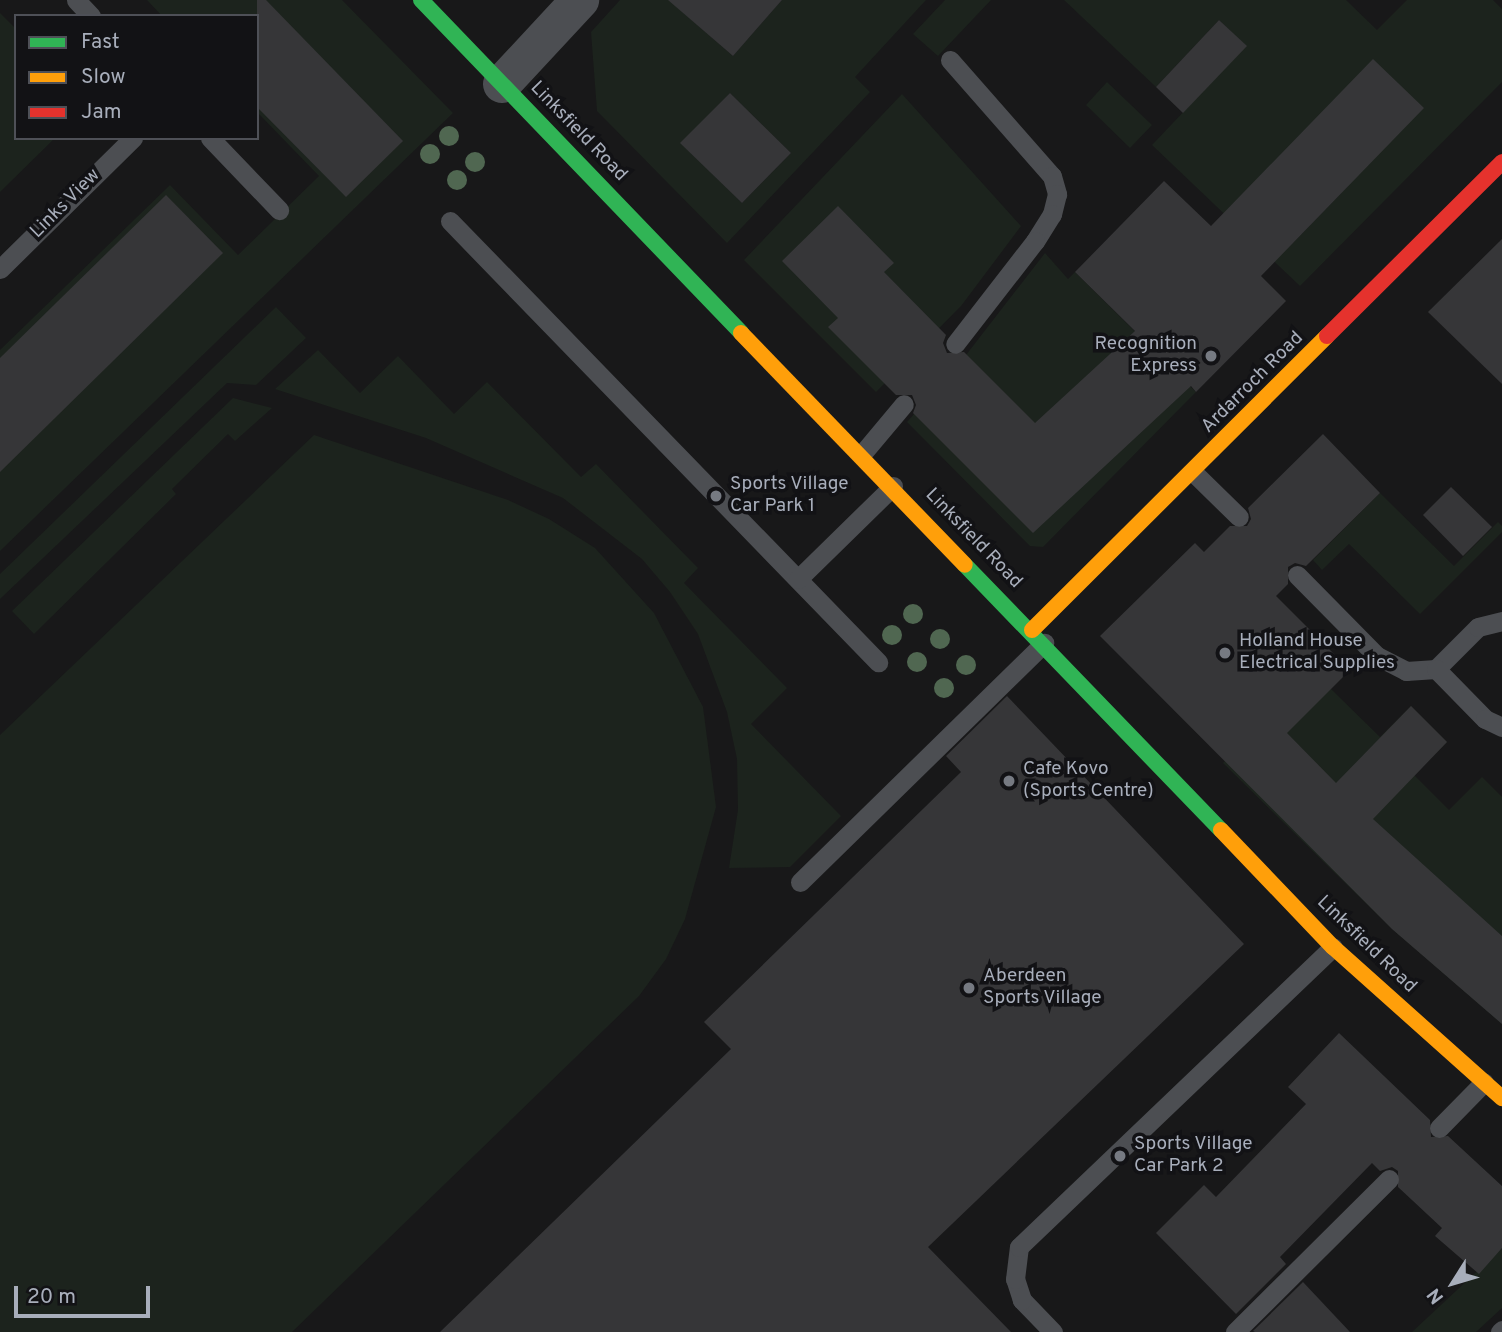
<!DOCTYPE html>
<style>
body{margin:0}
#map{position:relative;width:1502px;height:1332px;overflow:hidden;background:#181819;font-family:Overpass,sans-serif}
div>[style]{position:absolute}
.green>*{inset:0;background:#1c231d}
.building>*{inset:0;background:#363638}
.lane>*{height:19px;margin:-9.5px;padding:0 9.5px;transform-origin:9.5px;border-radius:9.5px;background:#4c4e52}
.street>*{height:38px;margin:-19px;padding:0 19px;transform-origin:19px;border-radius:19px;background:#4c4e52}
.fast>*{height:16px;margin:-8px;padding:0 8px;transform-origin:8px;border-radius:8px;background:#30b455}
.slow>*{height:16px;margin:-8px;padding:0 8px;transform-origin:8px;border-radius:8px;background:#ff9f0a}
.jam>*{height:16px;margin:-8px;padding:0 8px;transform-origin:8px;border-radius:8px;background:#e5322d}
.trees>*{width:20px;height:20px;margin:-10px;border-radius:50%;background:#506751}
.dots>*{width:19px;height:19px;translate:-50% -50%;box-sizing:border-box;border:4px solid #121215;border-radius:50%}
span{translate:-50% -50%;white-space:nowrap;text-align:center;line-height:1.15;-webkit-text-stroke:7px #121215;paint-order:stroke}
.street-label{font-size:19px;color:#a8aebb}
.poi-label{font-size:19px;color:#a8aebb}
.right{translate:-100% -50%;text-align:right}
.left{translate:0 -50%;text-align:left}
.legend{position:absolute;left:14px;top:14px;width:245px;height:126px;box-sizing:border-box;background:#121215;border:2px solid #4e5057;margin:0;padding:9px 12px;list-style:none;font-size:21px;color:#a8aebb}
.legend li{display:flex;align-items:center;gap:14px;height:35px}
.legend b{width:35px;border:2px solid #4e5057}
.north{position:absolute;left:1418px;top:1248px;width:70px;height:70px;-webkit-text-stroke:5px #121215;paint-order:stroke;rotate:233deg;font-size:19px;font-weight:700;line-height:28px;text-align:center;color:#a8aebb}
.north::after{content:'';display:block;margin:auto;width:24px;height:32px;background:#a8aebb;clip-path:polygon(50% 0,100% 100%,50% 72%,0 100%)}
.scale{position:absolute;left:14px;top:1286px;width:136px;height:32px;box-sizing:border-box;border:4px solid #a8aebb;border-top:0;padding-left:9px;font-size:21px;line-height:24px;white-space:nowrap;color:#a8aebb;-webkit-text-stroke:5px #121215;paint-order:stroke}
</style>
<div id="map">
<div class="green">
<i style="clip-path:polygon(147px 0,342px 0,453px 113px,0 551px,0 350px,170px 185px,238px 255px,319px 176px,257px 112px,257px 16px,162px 16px)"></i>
<i style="clip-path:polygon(evenodd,620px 0,688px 0,680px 10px,733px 56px,782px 0,926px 0,855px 77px,870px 92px,727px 243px,597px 111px,591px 32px,620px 0,730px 93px,791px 153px,742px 203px,681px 143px,730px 93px)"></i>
<i style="clip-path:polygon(945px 0,991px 0,938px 56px,913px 34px)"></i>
<i style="clip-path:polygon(evenodd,1064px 0,1346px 0,1377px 30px,1407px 0,1493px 0,1502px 9px,1502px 82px,1300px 286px,1152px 145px,1246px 46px,1219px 20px,1156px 87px,1064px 0,1348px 186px,1289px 247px,1238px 199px,1348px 186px)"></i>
<i style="clip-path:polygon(0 13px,16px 29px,16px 138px,55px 138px,0 192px)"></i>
<i style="clip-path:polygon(1107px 82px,1152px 125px,1130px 148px,1086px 105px)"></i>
<i style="clip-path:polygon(902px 94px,1021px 226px,961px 306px,876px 392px,744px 260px)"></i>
<i style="clip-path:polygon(1045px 253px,1068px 279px,1075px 272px,1196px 392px,1043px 547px,1030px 546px,907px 422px,966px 355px)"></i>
<i style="clip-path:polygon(276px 307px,306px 338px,256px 385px,227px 383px,0 599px,0 574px)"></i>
<i style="clip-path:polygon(318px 350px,360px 393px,398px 356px,454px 414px,487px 382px,581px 477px,596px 464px,698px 568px,684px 583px,787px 688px,751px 724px,841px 816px,790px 867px,729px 868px,738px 810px,737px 759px,727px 712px,698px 634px,670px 592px,642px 559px,563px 498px,426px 438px,275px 389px)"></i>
<i style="clip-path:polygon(233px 398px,272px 408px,235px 441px,228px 434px,172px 489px,176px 494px,34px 634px,12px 611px)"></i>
<i style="clip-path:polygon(314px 435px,508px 500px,549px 519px,595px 548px,654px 613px,703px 707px,716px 807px,685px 919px,666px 959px,639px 996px,292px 1332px,0 1332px,0 735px)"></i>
<i style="clip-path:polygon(1380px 493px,1454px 566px,1498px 522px,1502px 526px,1502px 532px,1420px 614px,1349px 544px,1322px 570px,1313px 560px)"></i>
<i style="clip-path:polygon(1331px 689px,1380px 737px,1411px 706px,1447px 742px,1414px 775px,1449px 810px,1482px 777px,1502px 797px,1502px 1024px,1392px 929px,1223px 763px,1288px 698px)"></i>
<i style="clip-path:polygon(1502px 1248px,1502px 1308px,1476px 1332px,1412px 1332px)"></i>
</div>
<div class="building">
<i style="clip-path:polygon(257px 0,266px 0,403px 141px,346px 197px,257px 107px)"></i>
<i style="clip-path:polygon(668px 0,782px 0,733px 56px)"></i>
<i style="clip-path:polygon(1219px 20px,1247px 46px,1183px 113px,1156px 87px)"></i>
<i style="clip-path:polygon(1373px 59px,1424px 108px,1261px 276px,1286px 301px,1196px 392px,1191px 386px,1033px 533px,913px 413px,916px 405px,912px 395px,896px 395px,828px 327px,838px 318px,782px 261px,838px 206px,894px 263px,884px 272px,946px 335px,943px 343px,947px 353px,964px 352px,1035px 423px,1135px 331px,1075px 272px,1164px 181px,1211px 226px)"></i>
<i style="clip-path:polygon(730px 93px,791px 153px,742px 203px,680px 143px)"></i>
<i style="clip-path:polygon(166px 195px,223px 253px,0 472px,0 358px)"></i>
<i style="clip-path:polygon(1502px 239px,1502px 384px,1428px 312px)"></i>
<i style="clip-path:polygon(1323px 434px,1380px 493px,1306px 566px,1295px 563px,1288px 567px,1288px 584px,1276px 596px,1350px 670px,1287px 733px,1336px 783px,1411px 706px,1447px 742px,1373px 819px,1502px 936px,1502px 1024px,1392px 929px,1100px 636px,1195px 543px,1204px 552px,1230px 526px,1247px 526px,1251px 519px,1248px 508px)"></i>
<i style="clip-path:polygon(1451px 487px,1492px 527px,1463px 556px,1423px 515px)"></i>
<i style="clip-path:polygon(1007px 696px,1244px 944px,928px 1247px,1011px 1332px,440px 1332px,731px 1049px,704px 1022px,961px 772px,946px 756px)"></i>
<i style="clip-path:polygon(1339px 1033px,1430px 1120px,1431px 1137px,1448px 1136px,1502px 1186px,1502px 1248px,1479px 1274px,1435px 1236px,1442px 1228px,1398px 1187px,1398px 1171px,1392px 1167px,1380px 1171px,1372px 1163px,1280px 1257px,1286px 1264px,1236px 1314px,1156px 1233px,1204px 1185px,1216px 1197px,1306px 1104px,1288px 1087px)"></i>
<i style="clip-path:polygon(1303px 1282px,1350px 1332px,1255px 1332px,1253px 1331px)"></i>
</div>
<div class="lane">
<i style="left:76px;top:0;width:22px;rotate:47deg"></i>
<i style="left:950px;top:60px;width:154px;rotate:48.7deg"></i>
<i style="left:1052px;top:176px;width:19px;rotate:74deg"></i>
<i style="left:1057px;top:194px;width:21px;rotate:104deg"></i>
<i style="left:1052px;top:214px;width:32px;rotate:122deg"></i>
<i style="left:1035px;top:241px;width:130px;rotate:127.8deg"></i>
<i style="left:210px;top:138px;width:100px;rotate:46.2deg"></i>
<i style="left:450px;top:221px;width:615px;rotate:45.86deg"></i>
<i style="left:0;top:269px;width:187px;rotate:-44.6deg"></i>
<i style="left:862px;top:454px;width:65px;rotate:-50deg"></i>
<i style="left:1193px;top:472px;width:64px;rotate:44.4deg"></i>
<i style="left:1297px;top:575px;width:114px;rotate:45.4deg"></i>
<i style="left:1377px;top:656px;width:33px;rotate:27deg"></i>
<i style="left:1406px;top:671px;width:30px;rotate:-4deg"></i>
<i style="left:1436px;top:669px;width:59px;rotate:-45deg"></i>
<i style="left:1478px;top:627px;width:25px;rotate:-14deg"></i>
<i style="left:798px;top:579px;width:133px;rotate:-44.4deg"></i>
<i style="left:1436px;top:669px;width:70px;rotate:45.6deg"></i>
<i style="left:1485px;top:719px;width:19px;rotate:25deg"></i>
<i style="left:800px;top:882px;width:342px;rotate:-44.4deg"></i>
<i style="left:1439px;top:1128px;width:64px;rotate:-45.6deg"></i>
<i style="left:1053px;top:1332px;width:45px;rotate:-134.1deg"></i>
<i style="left:1022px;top:1300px;width:22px;rotate:-108deg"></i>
<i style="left:1015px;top:1279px;width:32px;rotate:-83deg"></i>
<i style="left:1019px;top:1247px;width:434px;rotate:-43.7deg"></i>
<i style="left:1235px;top:1332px;width:217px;rotate:-44.8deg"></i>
<i style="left:1500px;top:1332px;width:3px;rotate:-45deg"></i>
</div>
<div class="street">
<i style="left:502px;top:84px;width:115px;rotate:-47.1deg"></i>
</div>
<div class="fast">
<i style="left:421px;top:0;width:462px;rotate:46.1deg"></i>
<i style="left:965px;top:565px;width:368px;rotate:46deg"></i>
</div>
<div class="slow">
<i style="left:741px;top:333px;width:322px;rotate:46deg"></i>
<i style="left:1032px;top:630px;width:416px;rotate:-44.9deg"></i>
<i style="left:1221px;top:830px;width:162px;rotate:46.3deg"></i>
<i style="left:1333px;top:947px;width:227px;rotate:41.8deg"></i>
</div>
<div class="jam">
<i style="left:1327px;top:336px;width:247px;rotate:-44.8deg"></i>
</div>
<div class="trees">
<i style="left:449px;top:136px"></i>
<i style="left:430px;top:154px"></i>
<i style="left:475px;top:162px"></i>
<i style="left:457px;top:180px"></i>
<i style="left:913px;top:614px"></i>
<i style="left:892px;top:635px"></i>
<i style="left:940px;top:639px"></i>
<i style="left:917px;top:662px"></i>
<i style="left:966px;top:665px"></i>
<i style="left:944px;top:688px"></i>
</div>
<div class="dots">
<i style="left:1211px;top:356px;background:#767a82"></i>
<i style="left:716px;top:496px;background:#767a82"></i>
<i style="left:1225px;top:653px;background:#767a82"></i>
<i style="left:1009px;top:781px;background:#767a82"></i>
<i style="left:969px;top:988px;background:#767a82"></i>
<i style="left:1120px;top:1156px;background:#767a82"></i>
</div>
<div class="street-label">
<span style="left:578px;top:132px;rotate:46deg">Linksfield Road</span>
<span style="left:66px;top:204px;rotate:-45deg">Links View</span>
<span style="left:1253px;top:383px;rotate:-45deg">Ardarroch Road</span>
<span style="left:973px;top:539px;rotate:46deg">Linksfield Road</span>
<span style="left:1366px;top:945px;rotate:44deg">Linksfield Road</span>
</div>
<div class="poi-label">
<span class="right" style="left:1197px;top:356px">Recognition<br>Express</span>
<span class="left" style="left:730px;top:496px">Sports Village<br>Car Park 1</span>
<span class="left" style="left:1239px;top:653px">Holland House<br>Electrical Supplies</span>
<span class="left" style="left:1023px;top:781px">Cafe Kovo<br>(Sports Centre)</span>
<span class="left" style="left:983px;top:988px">Aberdeen<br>Sports Village</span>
<span class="left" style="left:1134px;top:1156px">Sports Village<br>Car Park 2</span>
</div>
<ul class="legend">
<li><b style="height:9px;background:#30b455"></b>Fast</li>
<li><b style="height:9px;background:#ff9f0a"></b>Slow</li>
<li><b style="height:9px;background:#e5322d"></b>Jam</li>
</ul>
<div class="north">N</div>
<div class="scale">20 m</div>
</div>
